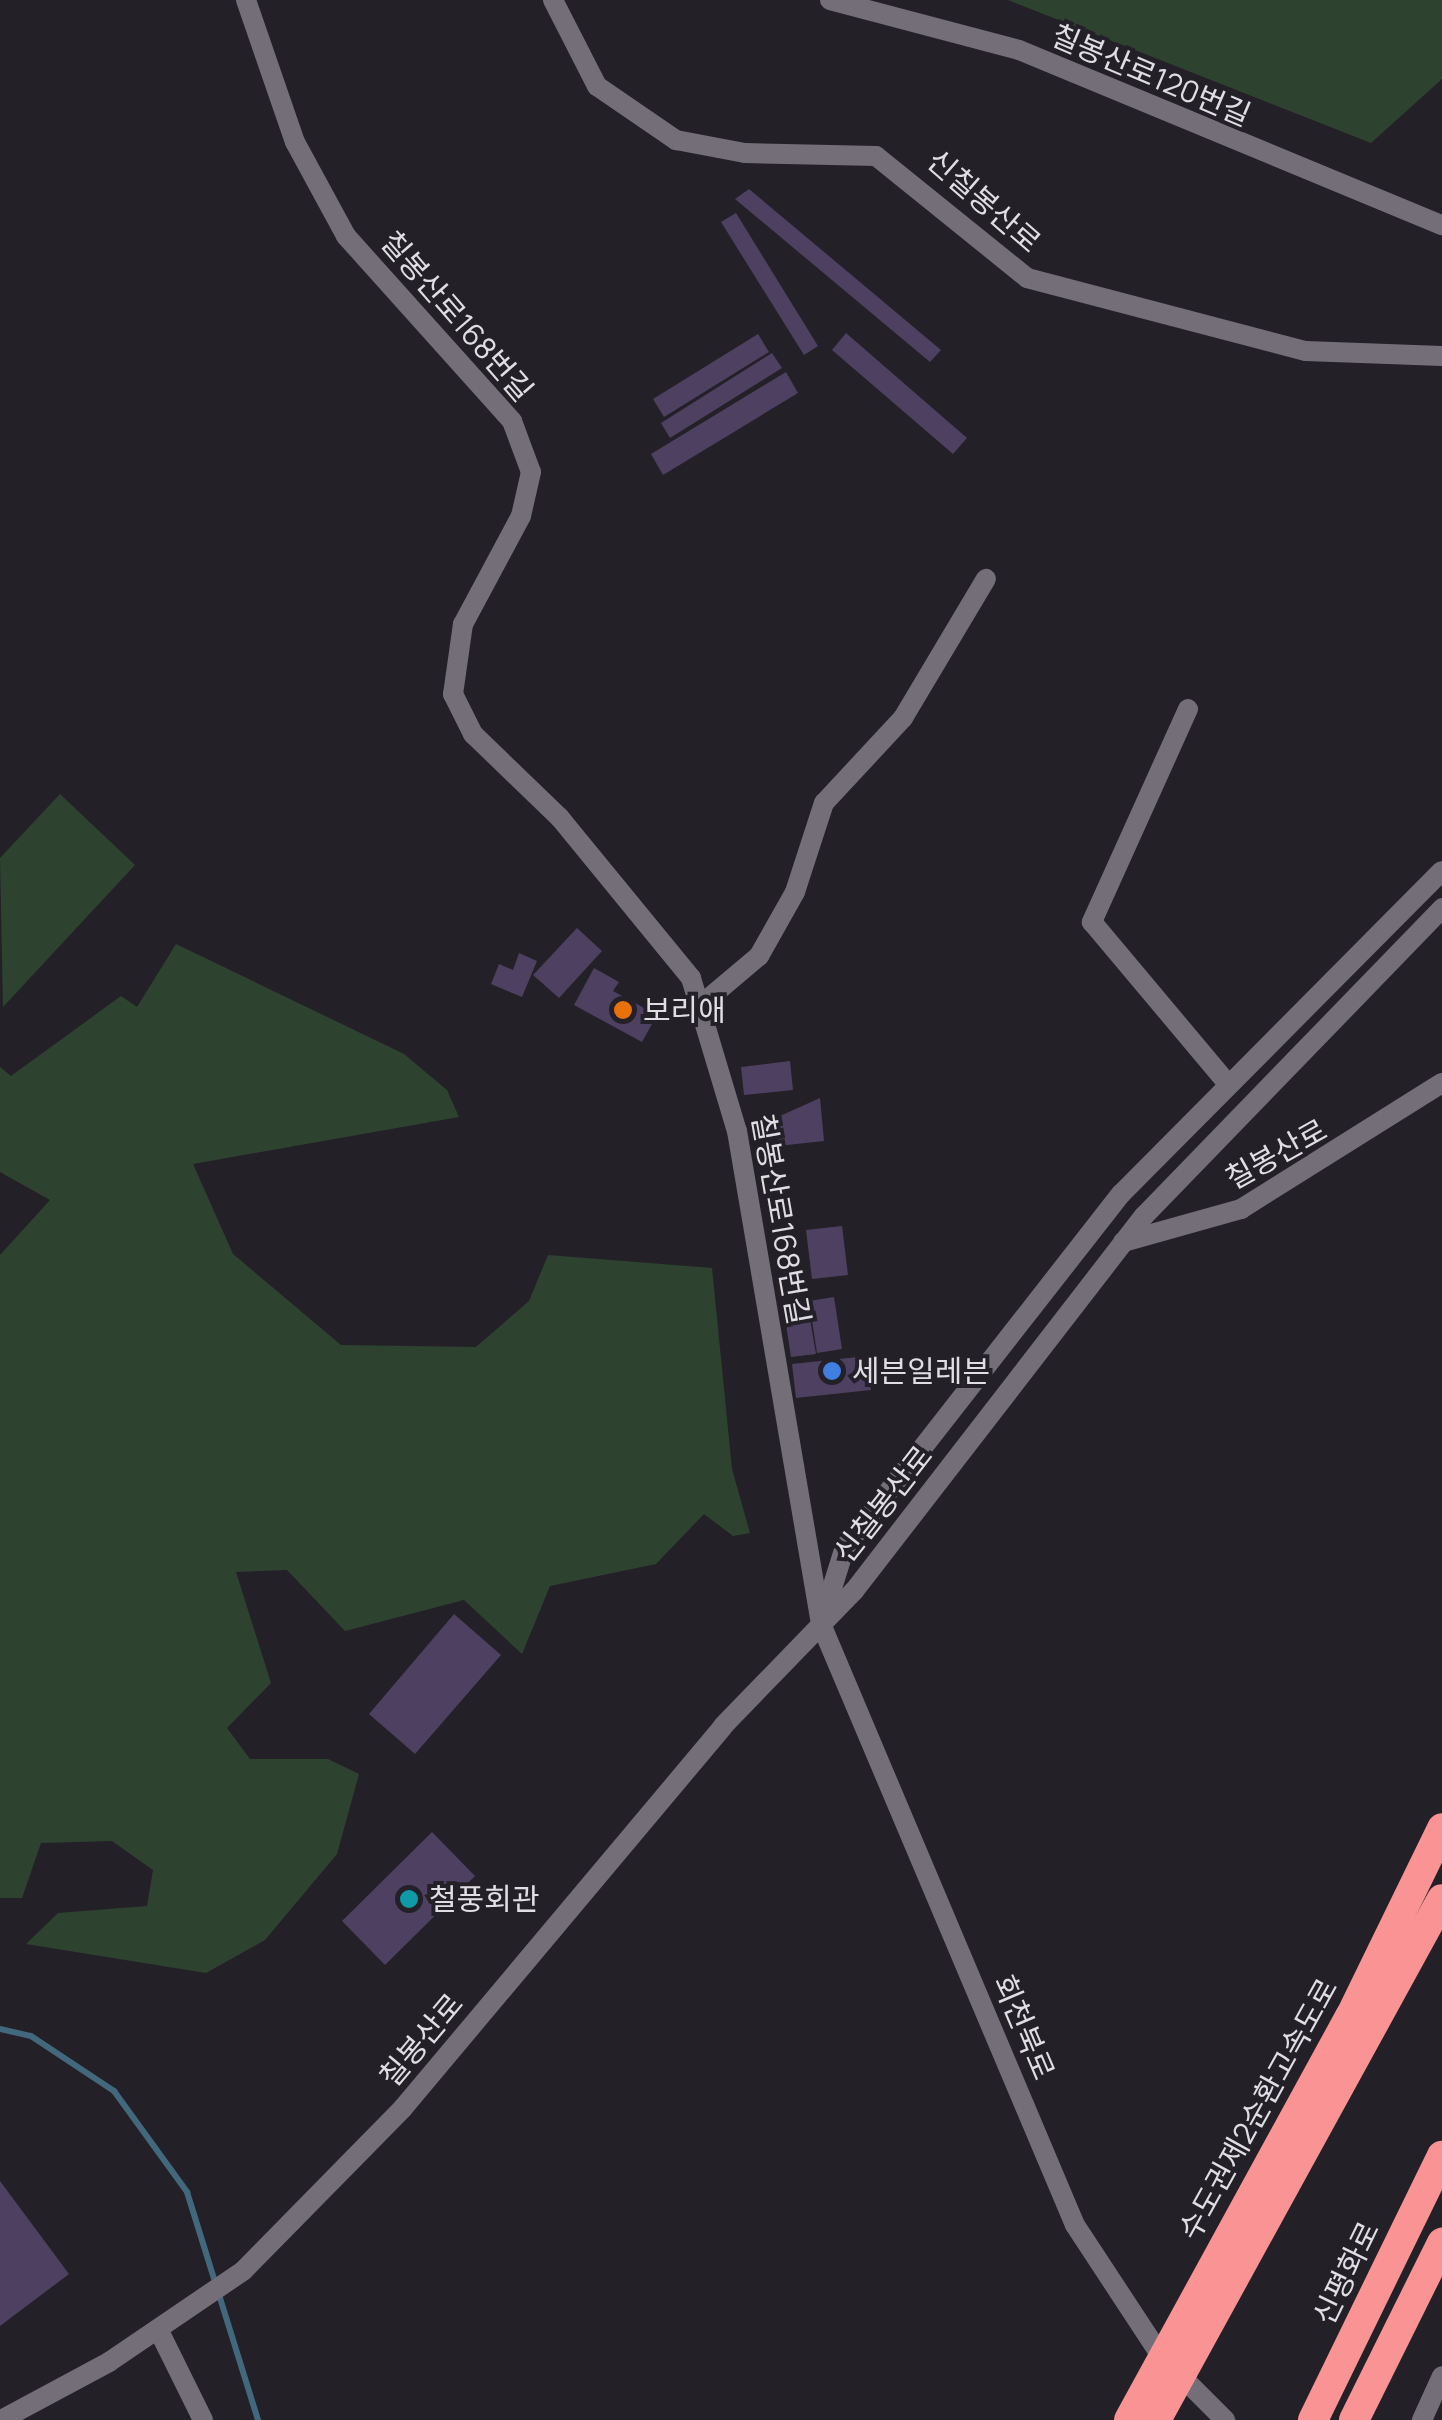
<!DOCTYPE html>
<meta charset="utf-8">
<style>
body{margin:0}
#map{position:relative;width:1442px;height:2420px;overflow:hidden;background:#242027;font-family:Manrope,"Noto Sans KR",sans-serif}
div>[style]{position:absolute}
.green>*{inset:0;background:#2d4330}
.stream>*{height:6px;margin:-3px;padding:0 3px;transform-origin:3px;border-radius:3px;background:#42687d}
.building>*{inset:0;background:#4d4060}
.minor>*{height:20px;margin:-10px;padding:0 10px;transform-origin:10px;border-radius:10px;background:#736e77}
.highway>*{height:30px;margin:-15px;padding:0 15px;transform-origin:15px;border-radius:15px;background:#fa9393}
.dots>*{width:28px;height:28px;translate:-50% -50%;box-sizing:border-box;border:5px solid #242027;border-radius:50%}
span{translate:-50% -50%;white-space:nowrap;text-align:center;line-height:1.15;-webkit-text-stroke:8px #242027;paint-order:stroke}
.street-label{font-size:30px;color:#e0dee3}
.poi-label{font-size:30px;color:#e0dee3}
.left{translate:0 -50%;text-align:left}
</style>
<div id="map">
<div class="green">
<i style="clip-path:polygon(1008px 0,1442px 0,1442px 79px,1371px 143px)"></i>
<i style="clip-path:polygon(60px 794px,135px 865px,3px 1007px,0 858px)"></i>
<i style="clip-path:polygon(176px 944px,404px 1054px,447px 1090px,459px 1117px,193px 1164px,233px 1254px,341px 1345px,476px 1347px,529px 1301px,548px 1255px,712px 1268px,732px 1469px,750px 1533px,733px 1536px,704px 1514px,656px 1564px,550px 1586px,522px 1654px,464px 1600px,345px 1631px,287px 1570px,236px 1572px,271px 1683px,227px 1728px,250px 1759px,328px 1759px,359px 1774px,337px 1854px,265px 1940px,206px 1973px,26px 1944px,58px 1913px,147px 1906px,153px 1870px,112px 1841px,41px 1843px,22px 1898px,0 1898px,0 1255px,50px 1200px,0 1172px,0 1067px,11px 1076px,121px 996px,137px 1007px)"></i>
</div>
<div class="stream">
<i style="left:0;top:2029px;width:32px;rotate:13deg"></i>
<i style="left:31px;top:2036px;width:100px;rotate:33.5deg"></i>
<i style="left:114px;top:2091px;width:125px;rotate:54.1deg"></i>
<i style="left:187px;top:2192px;width:239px;rotate:72.7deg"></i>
</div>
<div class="building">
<i style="clip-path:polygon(749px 189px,941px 350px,930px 362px,735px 199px)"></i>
<i style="clip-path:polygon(736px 213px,818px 346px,804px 355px,721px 222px)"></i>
<i style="clip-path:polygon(846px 333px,967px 438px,953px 454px,832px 350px)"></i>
<i style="clip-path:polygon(758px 334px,769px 352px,664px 417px,653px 399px)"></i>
<i style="clip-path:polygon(772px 353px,782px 368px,670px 438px,661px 423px)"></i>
<i style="clip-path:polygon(786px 372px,798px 393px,663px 475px,651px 454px)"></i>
<i style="clip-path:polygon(577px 928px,602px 951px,559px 998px,533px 975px)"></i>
<i style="clip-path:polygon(519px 953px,537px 961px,522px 997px,491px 984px,499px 964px,513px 970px)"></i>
<i style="clip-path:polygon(594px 968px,619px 982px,613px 991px,657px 1015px,642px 1042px,574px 1005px)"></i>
<i style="clip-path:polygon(790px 1061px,793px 1090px,744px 1095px,741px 1067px)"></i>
<i style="clip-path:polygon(820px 1098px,824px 1141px,778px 1146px,780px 1116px)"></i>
<i style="clip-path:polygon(842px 1226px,848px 1275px,812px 1279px,806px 1230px)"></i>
<i style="clip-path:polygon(834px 1297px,842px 1349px,817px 1353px,809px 1301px)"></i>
<i style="clip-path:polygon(807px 1302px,816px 1354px,791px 1357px,783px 1305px)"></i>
<i style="clip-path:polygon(867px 1356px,871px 1390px,796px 1398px,792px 1364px)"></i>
<i style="clip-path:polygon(454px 1614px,501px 1655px,415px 1754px,369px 1714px)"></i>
<i style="clip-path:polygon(432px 1832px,475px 1876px,385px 1965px,342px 1921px)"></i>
<i style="clip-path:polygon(0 2181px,69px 2274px,0 2326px)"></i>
</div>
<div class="minor">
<i style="left:246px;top:0;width:150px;rotate:71deg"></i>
<i style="left:295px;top:142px;width:107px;rotate:61.5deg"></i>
<i style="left:346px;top:236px;width:249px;rotate:48.1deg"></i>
<i style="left:512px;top:421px;width:54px;rotate:69.6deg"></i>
<i style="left:531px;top:472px;width:45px;rotate:102.8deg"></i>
<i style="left:521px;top:516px;width:123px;rotate:118.2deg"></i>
<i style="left:463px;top:624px;width:71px;rotate:98.1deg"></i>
<i style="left:453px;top:694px;width:45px;rotate:63.4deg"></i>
<i style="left:473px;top:734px;width:121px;rotate:44deg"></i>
<i style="left:560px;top:818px;width:207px;rotate:50.7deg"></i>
<i style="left:691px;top:978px;width:160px;rotate:73.3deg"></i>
<i style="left:737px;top:1131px;width:500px;rotate:80.33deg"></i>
<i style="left:821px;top:1624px;width:652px;rotate:67.09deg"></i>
<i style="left:1075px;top:2225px;width:157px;rotate:56.7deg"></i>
<i style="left:1161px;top:2356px;width:91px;rotate:45deg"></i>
<i style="left:553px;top:0;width:97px;rotate:62.9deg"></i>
<i style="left:597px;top:86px;width:96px;rotate:34.4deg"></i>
<i style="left:676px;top:140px;width:70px;rotate:10.7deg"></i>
<i style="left:745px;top:153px;width:131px;rotate:1.3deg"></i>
<i style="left:876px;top:156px;width:194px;rotate:38.9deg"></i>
<i style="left:1027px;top:278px;width:288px;rotate:14.7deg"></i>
<i style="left:1306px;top:351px;width:136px;rotate:2.1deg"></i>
<i style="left:830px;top:0;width:196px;rotate:14.8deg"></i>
<i style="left:1019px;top:50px;width:458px;rotate:22.5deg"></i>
<i style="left:1188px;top:709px;width:234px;rotate:114.3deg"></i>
<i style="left:1092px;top:922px;width:212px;rotate:50deg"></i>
<i style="left:702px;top:1004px;width:75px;rotate:-40.1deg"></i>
<i style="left:759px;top:956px;width:73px;rotate:-60.6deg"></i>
<i style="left:795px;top:892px;width:94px;rotate:-72deg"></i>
<i style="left:824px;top:803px;width:116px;rotate:-47.1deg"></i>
<i style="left:903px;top:718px;width:162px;rotate:-59.2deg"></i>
<i style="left:1123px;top:1242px;width:123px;rotate:-15.6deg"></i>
<i style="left:1241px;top:1209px;width:237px;rotate:-32.1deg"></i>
<i style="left:823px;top:1617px;width:73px;rotate:-72.6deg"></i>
<i style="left:845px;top:1547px;width:448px;rotate:-52deg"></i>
<i style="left:1121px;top:1194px;width:455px;rotate:-45.2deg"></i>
<i style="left:159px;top:2331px;width:99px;rotate:63.7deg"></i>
<i style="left:1px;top:2420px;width:123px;rotate:-28.2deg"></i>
<i style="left:109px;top:2362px;width:162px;rotate:-34.2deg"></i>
<i style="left:243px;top:2271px;width:228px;rotate:-45.5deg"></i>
<i style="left:403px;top:2108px;width:498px;rotate:-50deg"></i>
<i style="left:723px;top:1726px;width:188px;rotate:-45.9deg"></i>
<i style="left:854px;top:1591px;width:474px;rotate:-52.3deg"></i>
<i style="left:1144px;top:1216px;width:429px;rotate:-45.9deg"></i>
<i style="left:1422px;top:2420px;width:48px;rotate:-65.6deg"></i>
</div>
<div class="highway">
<i style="left:1129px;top:2420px;width:460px;rotate:-61.3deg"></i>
<i style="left:1350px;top:2017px;width:210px;rotate:-64deg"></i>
<i style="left:1156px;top:2420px;width:594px;rotate:-61.24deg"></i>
<i style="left:1313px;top:2420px;width:294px;rotate:-64deg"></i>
<i style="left:1354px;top:2420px;width:198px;rotate:-63.6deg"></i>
</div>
<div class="dots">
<i style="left:623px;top:1010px;background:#e8710a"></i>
<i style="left:832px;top:1371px;background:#3f7fe0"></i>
<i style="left:409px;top:1899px;background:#0f9aa8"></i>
</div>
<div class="street-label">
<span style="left:1151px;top:75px;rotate:23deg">칠봉산로120번길</span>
<span style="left:984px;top:201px;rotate:41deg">신칠봉산로</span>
<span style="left:457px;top:316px;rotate:49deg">칠봉산로168번길</span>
<span style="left:1276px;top:1154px;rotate:-29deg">칠봉산로</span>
<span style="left:781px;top:1219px;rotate:80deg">칠봉산로168번길</span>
<span style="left:883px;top:1504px;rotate:-52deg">신칠봉산로</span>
<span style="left:1024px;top:2027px;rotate:67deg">회천북로</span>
<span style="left:421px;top:2040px;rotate:-50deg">칠봉산로</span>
<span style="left:1258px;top:2109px;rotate:-61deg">수도권제2순환고속도로</span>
<span style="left:1346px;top:2273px;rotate:-64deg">신평화로</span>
</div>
<div class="poi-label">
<span class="left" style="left:643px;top:1010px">보리애</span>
<span class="left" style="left:852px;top:1371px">세븐일레븐</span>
<span class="left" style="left:429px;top:1899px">철풍회관</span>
</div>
</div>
